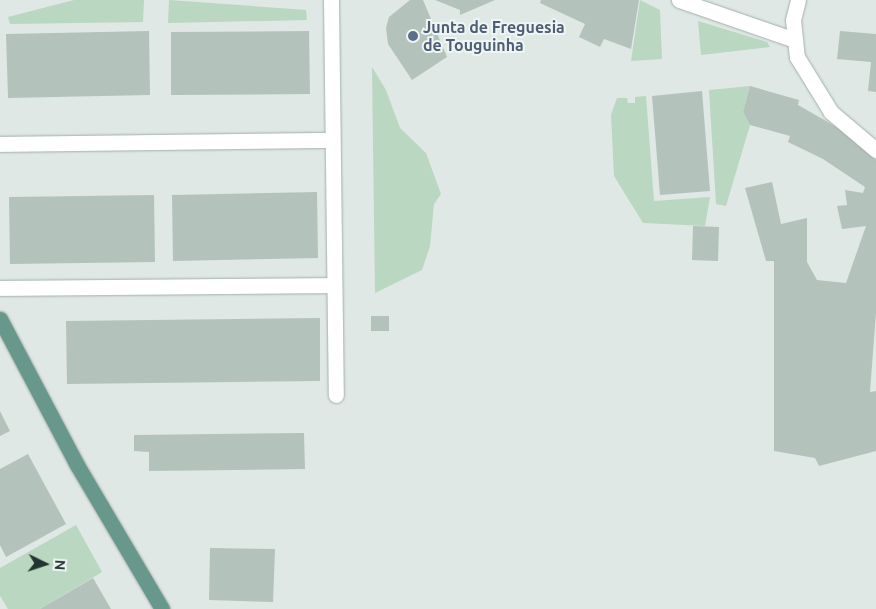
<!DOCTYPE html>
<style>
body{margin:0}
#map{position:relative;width:876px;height:609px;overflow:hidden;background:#dfe8e4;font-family:Ubuntu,sans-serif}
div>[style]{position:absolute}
.green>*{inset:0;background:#bad7c1}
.building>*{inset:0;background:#b4c2bc}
.roads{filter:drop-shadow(0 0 1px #a3afaa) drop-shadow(0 0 1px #a3afaa)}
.minor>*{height:15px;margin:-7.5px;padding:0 7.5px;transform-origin:7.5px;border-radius:7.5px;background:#fff}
.major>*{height:15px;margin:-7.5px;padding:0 7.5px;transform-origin:7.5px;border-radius:7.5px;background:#68988b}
.dots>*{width:14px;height:14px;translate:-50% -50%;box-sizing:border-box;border:2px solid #eef5f2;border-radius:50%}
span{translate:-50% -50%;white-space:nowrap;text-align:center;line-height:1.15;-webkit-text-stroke:4px #eef5f2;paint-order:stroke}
.service-label{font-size:16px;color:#4e5e75;font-weight:700}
.left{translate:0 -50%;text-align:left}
.north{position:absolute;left:20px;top:539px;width:50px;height:50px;-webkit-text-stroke:4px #eef5f2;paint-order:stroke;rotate:94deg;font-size:14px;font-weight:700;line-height:20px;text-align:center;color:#223530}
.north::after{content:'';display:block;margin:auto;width:18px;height:22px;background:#223530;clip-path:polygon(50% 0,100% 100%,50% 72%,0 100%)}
</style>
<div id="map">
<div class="green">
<i style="clip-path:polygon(74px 0,144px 0,143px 22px,10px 24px,8px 17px)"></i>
<i style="clip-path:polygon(169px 0,306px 10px,307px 20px,168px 23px)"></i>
<i style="clip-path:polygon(640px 0,660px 10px,662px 59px,631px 61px)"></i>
<i style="clip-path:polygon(698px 21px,767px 42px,770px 47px,701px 55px)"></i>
<i style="clip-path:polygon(372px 67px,386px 90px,400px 128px,426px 153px,441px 194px,434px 204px,430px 246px,422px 270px,375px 293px)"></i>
<i style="clip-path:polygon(750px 86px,743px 112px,750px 125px,726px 206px,716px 204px,709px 90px)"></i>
<i style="clip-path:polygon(646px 96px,654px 201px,710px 197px,705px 226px,643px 223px,614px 176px,611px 115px,617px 98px,627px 98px,628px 103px,635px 103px,635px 97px)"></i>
<i style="clip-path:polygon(76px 525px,102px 572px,40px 609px,8px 609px,0 596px,0 568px)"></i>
</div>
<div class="building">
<i style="clip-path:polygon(410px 0,423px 0,447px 57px,412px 80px,388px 44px,386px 28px,389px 17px)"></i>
<i style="clip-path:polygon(435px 0,495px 0,460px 15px,460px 10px)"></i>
<i style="clip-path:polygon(541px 0,639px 0,631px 49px,604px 39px,600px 47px,579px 37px,585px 24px,540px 3px)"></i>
<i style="clip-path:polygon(149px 31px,150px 95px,8px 98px,6px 34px)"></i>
<i style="clip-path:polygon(309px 31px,310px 94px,171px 95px,171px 32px)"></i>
<i style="clip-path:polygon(840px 31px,876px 34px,876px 92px,868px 91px,871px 62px,837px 59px)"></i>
<i style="clip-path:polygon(750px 86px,799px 100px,798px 105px,840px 129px,876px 160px,876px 312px,870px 392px,876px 391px,876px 451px,819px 466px,815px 458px,774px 451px,774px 261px,766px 261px,745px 188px,772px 182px,781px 224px,807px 218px,807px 262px,817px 280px,846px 283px,866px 226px,842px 229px,837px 206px,847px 205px,845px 190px,863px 193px,865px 187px,823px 159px,788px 142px,790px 136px,750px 125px,743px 112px)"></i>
<i style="clip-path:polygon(702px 91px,710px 191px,660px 195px,652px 96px)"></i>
<i style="clip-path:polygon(317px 192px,318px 258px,173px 261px,172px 195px)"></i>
<i style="clip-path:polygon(154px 195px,155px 262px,10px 264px,9px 197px)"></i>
<i style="clip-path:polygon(693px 226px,719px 227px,718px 261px,692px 260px)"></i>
<i style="clip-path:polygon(371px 316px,389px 316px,389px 331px,371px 331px)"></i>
<i style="clip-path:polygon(320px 318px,320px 381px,67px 384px,66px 321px)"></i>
<i style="clip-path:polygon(0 411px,10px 431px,0 436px)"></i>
<i style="clip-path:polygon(304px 433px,305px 469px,149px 471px,149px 452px,134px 451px,134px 435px)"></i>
<i style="clip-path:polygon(28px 454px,66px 524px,6px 557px,0 545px,0 469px)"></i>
<i style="clip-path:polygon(210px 548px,275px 549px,273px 602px,209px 600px)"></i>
<i style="clip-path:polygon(93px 578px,111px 609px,40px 609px)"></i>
</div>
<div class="roads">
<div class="minor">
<i style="left:331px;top:0;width:395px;rotate:89.3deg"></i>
<i style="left:679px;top:0;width:123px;rotate:19deg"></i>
<i style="left:798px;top:0;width:21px;rotate:104deg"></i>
<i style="left:793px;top:20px;width:37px;rotate:84deg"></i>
<i style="left:797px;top:57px;width:65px;rotate:58.3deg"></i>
<i style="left:831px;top:112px;width:59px;rotate:40.2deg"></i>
<i style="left:0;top:144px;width:332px;rotate:-0.7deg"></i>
<i style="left:0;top:288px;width:334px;rotate:-0.5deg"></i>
</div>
<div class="major">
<i style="left:0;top:319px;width:165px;rotate:62.2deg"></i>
<i style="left:77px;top:465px;width:167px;rotate:59.4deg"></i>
</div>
</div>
<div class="dots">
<i style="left:413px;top:36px;background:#5c6f8a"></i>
</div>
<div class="service-label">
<span class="left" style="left:423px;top:36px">Junta de Freguesia<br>de Touguinha</span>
</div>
<div class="north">N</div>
</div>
